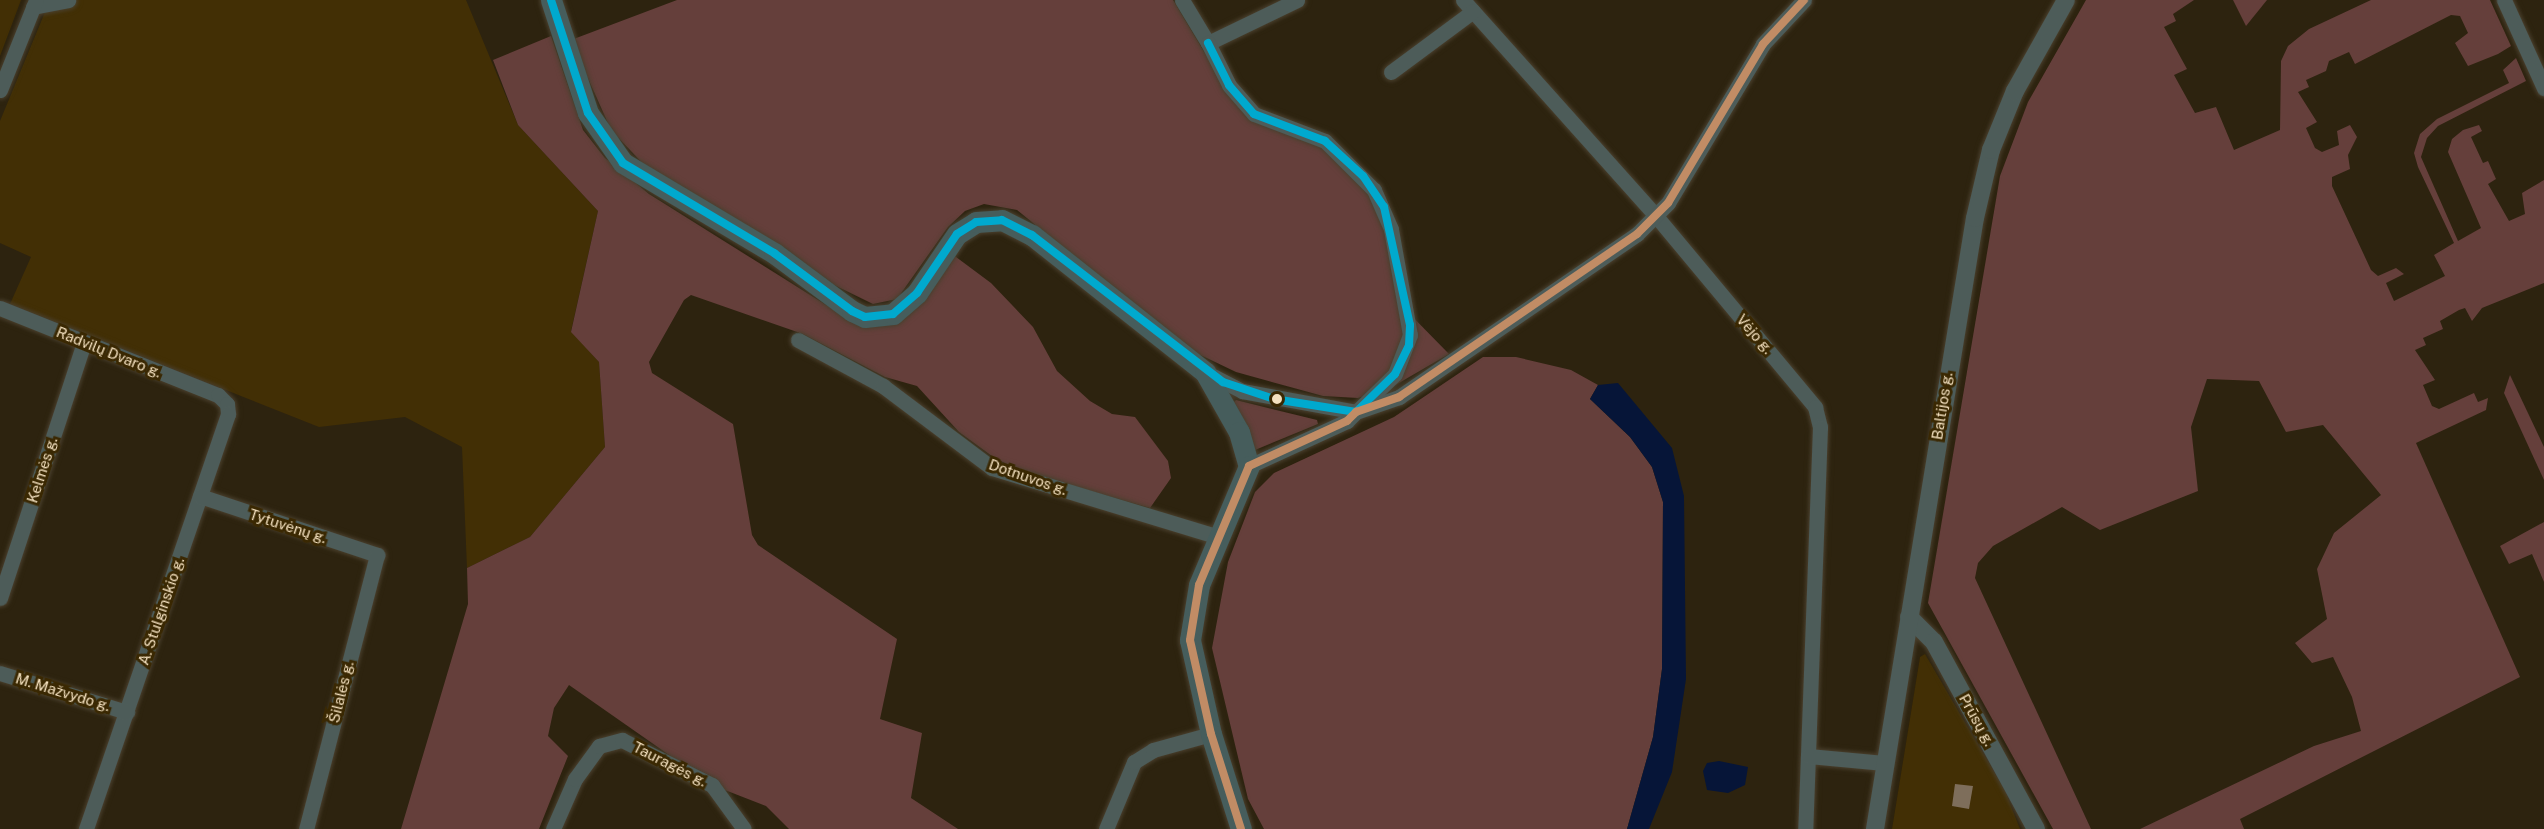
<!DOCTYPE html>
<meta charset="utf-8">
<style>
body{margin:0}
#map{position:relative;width:2544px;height:829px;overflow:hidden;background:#2d230f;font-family:"Public Sans",sans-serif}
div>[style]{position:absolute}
.built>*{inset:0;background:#422f05}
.green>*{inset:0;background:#653f3b}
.water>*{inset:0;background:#061538}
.building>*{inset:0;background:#7e6e5b}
.roads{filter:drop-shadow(0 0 2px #4a402e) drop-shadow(0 0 2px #4a402e)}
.minor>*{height:15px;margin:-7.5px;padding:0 7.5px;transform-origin:7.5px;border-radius:7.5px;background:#4d5c59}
.tertiary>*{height:18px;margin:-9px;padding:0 9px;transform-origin:9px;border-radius:9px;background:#4d5c59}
.secondary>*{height:21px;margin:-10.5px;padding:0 10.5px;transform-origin:10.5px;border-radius:10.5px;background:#465d5c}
.bus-1>*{height:8px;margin:-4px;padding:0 4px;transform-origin:4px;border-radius:4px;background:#00a9ce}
.bus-2>*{height:8px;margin:-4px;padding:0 4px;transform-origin:4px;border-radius:4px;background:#c18c65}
.dots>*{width:16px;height:16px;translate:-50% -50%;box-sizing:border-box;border:3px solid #3a2802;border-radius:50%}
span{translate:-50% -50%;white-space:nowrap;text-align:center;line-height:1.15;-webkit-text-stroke:6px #3a2802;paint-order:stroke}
.street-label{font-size:15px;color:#f3e0bf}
</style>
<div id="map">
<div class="built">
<i style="clip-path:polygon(0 0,21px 0,0 56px)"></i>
<i style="clip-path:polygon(50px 0,466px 0,518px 125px,598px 211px,571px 331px,599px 362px,605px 447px,530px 537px,467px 568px,462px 447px,405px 417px,319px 427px,10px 304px,31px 257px,0 243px,0 121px)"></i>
<i style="clip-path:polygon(1925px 654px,2005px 791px,2020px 829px,1892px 829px,1920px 657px)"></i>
</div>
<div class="green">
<i style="clip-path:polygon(677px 0,1173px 0,1234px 102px,1310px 137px,1351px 171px,1380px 209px,1400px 304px,1449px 354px,1392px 387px,1358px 398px,1323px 396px,1236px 372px,1190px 350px,1017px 210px,984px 204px,965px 211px,948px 227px,897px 299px,873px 304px,830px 283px,649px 170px,611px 130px,571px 40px)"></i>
<i style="clip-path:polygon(2086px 0,2194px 0,2173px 14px,2176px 21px,2164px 27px,2187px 69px,2174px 75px,2195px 113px,2216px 107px,2234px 150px,2280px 130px,2281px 61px,2288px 46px,2309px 29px,2371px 0,2490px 0,2511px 46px,2498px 54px,2468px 66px,2455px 43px,2468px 33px,2460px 16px,2451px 15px,2355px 64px,2349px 52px,2329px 61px,2326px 71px,2306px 80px,2309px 87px,2298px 92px,2317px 122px,2306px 128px,2315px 148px,2322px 152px,2339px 145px,2337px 131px,2350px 125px,2357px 137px,2348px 155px,2350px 169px,2332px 177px,2332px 186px,2371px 270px,2378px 276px,2396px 268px,2404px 274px,2386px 283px,2394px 301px,2445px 276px,2434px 255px,2454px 243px,2418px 167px,2414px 153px,2420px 134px,2437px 119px,2509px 83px,2503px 70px,2516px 58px,2526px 81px,2438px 126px,2427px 138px,2421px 157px,2458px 241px,2481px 228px,2448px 152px,2452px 139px,2463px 130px,2479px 125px,2482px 131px,2471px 137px,2483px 163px,2488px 161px,2496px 179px,2488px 184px,2509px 221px,2525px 214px,2522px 193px,2544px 180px,2544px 283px,2482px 308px,2472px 321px,2465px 308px,2459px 310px,2440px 321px,2443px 329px,2423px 338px,2426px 345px,2415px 350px,2435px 380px,2423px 385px,2432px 406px,2439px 409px,2474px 393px,2478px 402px,2488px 398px,2486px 410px,2416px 443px,2520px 677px,2240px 819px,2244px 829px,2140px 829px,2314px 746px,2361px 731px,2352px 697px,2333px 657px,2312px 663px,2295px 643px,2327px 619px,2317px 569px,2334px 533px,2381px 495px,2323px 425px,2286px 432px,2259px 381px,2207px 379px,2191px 427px,2198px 491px,2100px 530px,2062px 507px,1993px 546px,1978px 563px,1975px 578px,2091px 829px,2053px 829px,1928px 603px,2000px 176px,2028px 102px)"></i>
<i style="clip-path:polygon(2233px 0,2267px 0,2246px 26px)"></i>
<i style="clip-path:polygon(551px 36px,583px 130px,605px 158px,649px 194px,842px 315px,896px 322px,908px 315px,952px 254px,991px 283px,1033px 327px,1057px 371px,1090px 401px,1112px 414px,1135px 417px,1168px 461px,1171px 478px,1150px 508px,1025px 472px,996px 459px,959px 432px,917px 386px,885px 377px,803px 334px,691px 295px,684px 300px,649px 362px,652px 373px,733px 424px,752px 535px,758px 545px,897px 639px,880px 719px,922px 733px,911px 798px,958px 829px,789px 829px,766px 806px,712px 785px,569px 685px,554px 708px,548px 736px,568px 756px,539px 829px,401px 829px,468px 604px,467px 568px,530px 537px,605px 447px,599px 362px,571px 332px,598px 211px,518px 125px,493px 60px)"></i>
<i style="clip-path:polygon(1483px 357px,1516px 357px,1571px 370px,1598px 385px,1590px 399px,1630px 437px,1652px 467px,1663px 502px,1662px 669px,1653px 737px,1627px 829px,1264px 829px,1248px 799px,1212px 648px,1228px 562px,1255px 492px,1274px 473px,1394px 417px)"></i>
<i style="clip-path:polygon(2510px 375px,2544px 447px,2544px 480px,2504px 393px)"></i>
<i style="clip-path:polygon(1236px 400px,1317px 420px,1318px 424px,1255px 450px,1233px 403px)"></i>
<i style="clip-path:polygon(2544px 522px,2544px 582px,2532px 554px,2509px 564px,2500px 546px)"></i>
</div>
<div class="water">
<i style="clip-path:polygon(1618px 383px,1672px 448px,1684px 496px,1686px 679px,1672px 772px,1649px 829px,1627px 829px,1653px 737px,1662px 669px,1663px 502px,1652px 467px,1630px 437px,1590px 399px,1598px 385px)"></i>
<i style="clip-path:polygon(1719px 761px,1748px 767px,1745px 785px,1728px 793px,1707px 790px,1703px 771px,1707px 763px)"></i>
</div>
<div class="building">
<i style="clip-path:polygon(1955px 784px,1973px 786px,1969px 809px,1952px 806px)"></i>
</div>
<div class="roads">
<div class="minor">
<i style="left:1182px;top:0;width:50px;rotate:58.8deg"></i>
<i style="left:1208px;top:43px;width:99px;rotate:-25.8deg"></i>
<i style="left:1463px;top:0;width:290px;rotate:48.2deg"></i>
<i style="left:1656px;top:216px;width:249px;rotate:50.2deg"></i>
<i style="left:1815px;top:407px;width:21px;rotate:76deg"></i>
<i style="left:1820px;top:427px;width:402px;rotate:92.1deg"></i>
<i style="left:2504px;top:0;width:97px;rotate:65.6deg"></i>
<i style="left:33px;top:7px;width:36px;rotate:-11deg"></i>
<i style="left:1391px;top:72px;width:102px;rotate:-36.6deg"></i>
<i style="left:0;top:90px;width:97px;rotate:-68.2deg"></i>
<i style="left:0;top:308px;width:235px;rotate:21.8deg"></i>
<i style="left:218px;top:395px;width:13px;rotate:45deg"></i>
<i style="left:227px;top:404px;width:10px;rotate:84deg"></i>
<i style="left:228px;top:414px;width:439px;rotate:108.9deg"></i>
<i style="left:798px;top:340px;width:97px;rotate:28.4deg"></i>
<i style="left:883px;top:386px;width:136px;rotate:37deg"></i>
<i style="left:992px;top:468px;width:234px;rotate:16.9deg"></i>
<i style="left:1205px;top:372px;width:42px;rotate:27.2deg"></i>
<i style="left:1242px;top:391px;width:116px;rotate:10.4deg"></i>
<i style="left:1356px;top:412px;width:54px;rotate:-44.3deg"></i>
<i style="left:1395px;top:374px;width:42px;rotate:-69deg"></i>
<i style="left:1410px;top:335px;width:108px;rotate:-100.2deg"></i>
<i style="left:1391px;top:229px;width:43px;rotate:-113.6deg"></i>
<i style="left:1374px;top:190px;width:69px;rotate:-135deg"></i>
<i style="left:1325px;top:141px;width:76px;rotate:-159.2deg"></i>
<i style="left:1254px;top:114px;width:38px;rotate:-131deg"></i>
<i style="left:1229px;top:85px;width:47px;rotate:-116.6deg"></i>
<i style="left:1249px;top:466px;width:108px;rotate:-24.7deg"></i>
<i style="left:1347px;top:421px;width:13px;rotate:-45deg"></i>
<i style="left:1356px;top:412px;width:46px;rotate:-19.2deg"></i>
<i style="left:1399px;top:397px;width:288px;rotate:-34.4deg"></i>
<i style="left:1637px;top:234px;width:44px;rotate:-45deg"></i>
<i style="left:1668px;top:203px;width:185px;rotate:-59.1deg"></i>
<i style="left:1763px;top:44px;width:60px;rotate:-47deg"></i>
<i style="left:200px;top:496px;width:187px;rotate:18.4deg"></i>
<i style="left:377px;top:555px;width:283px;rotate:104.5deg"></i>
<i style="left:0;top:598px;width:269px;rotate:-71.8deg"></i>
<i style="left:0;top:673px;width:133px;rotate:17.1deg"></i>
<i style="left:1808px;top:756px;width:77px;rotate:5.2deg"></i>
<i style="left:553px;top:829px;width:55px;rotate:-66.3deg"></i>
<i style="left:575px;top:779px;width:41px;rotate:-54deg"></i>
<i style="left:599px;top:746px;width:24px;rotate:-15deg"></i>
<i style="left:622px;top:740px;width:101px;rotate:26.6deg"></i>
<i style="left:712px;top:785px;width:54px;rotate:54deg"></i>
<i style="left:1106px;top:829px;width:73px;rotate:-67.3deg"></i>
<i style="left:1134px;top:762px;width:22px;rotate:-32deg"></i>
<i style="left:1153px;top:750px;width:60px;rotate:-15.4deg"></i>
</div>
<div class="tertiary">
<i style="left:1909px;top:617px;width:35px;rotate:45deg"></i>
<i style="left:1934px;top:642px;width:213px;rotate:61.4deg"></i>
<i style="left:1875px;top:829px;width:619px;rotate:-80.71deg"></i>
<i style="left:1975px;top:218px;width:70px;rotate:-76.8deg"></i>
<i style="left:1991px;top:150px;width:64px;rotate:-67.9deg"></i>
<i style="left:2015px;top:91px;width:104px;rotate:-60.7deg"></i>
</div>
<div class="secondary">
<i style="left:551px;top:0;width:119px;rotate:71.9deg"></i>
<i style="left:588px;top:113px;width:61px;rotate:55deg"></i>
<i style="left:623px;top:163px;width:176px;rotate:30.8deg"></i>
<i style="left:774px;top:253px;width:97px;rotate:36.6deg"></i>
<i style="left:852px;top:311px;width:14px;rotate:25deg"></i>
<i style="left:865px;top:317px;width:28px;rotate:-6deg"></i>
<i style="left:893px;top:314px;width:32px;rotate:-41deg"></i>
<i style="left:917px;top:293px;width:71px;rotate:-55.9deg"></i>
<i style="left:957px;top:234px;width:22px;rotate:-32deg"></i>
<i style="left:976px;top:222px;width:26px;rotate:-4deg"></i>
<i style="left:1002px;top:220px;width:34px;rotate:27deg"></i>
<i style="left:1032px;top:235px;width:221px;rotate:38.4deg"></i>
<i style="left:1205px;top:372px;width:69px;rotate:60.5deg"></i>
<i style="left:1239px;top:432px;width:35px;rotate:74deg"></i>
<i style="left:1249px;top:466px;width:129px;rotate:112.8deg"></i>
<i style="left:1199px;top:585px;width:56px;rotate:99.3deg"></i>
<i style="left:1190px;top:640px;width:96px;rotate:77.4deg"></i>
<i style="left:1211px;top:734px;width:100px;rotate:72.5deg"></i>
</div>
</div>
<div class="bus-1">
<i style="left:551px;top:0;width:119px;rotate:71.9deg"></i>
<i style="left:588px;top:113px;width:61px;rotate:55deg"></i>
<i style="left:623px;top:163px;width:176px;rotate:30.8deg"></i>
<i style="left:774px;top:253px;width:97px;rotate:36.6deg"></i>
<i style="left:852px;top:311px;width:14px;rotate:25deg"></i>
<i style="left:865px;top:317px;width:28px;rotate:-6deg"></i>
<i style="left:893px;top:314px;width:32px;rotate:-41deg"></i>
<i style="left:917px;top:293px;width:71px;rotate:-55.9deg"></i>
<i style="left:957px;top:234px;width:22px;rotate:-32deg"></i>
<i style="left:976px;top:222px;width:26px;rotate:-4deg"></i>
<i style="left:1002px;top:220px;width:34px;rotate:27deg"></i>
<i style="left:1032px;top:235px;width:241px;rotate:37.6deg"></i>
<i style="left:1223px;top:382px;width:54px;rotate:18.4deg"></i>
<i style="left:1274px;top:399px;width:83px;rotate:9deg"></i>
<i style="left:1356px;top:412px;width:54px;rotate:-44.3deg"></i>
<i style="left:1395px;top:374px;width:32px;rotate:-64deg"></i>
<i style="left:1409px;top:345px;width:20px;rotate:-87deg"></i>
<i style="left:1410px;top:325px;width:121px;rotate:-102.4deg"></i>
<i style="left:1384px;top:207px;width:37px;rotate:-124deg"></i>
<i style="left:1363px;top:176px;width:52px;rotate:-137.4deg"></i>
<i style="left:1325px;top:141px;width:76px;rotate:-159.2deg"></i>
<i style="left:1254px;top:114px;width:38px;rotate:-131deg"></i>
<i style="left:1229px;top:85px;width:47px;rotate:-116.6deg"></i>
</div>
<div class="bus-2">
<i style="left:1241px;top:829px;width:100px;rotate:-107.5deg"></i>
<i style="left:1211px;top:734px;width:96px;rotate:-102.6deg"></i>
<i style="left:1190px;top:640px;width:56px;rotate:-80.7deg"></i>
<i style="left:1199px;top:585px;width:129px;rotate:-67.2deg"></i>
<i style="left:1249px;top:466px;width:108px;rotate:-24.7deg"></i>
<i style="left:1347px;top:421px;width:13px;rotate:-45deg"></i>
<i style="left:1356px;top:412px;width:46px;rotate:-19.2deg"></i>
<i style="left:1399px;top:397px;width:288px;rotate:-34.4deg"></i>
<i style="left:1637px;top:234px;width:44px;rotate:-45deg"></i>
<i style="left:1668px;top:203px;width:185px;rotate:-59.1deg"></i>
<i style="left:1763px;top:44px;width:60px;rotate:-47deg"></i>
</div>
<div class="dots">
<i style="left:1277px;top:399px;background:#f3e0bf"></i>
</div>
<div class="street-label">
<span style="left:1755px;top:334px;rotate:49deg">Vėjo g.</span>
<span style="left:109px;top:352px;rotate:22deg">Radvilų Dvaro g.</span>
<span style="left:1942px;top:406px;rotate:-81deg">Baltijos g.</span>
<span style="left:42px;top:470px;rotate:-72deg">Kelmės g.</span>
<span style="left:1028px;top:477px;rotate:19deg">Dotnuvos g.</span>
<span style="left:288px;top:526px;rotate:18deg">Tytuvėnų g.</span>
<span style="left:161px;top:611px;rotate:-71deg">A. Stulginskio g.</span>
<span style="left:63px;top:692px;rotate:17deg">M. Mažvydo g.</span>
<span style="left:341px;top:692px;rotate:-76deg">Šilalės g.</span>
<span style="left:1977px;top:720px;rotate:61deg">Prūsų g.</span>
<span style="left:670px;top:764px;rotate:27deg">Tauragės g.</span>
</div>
</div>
